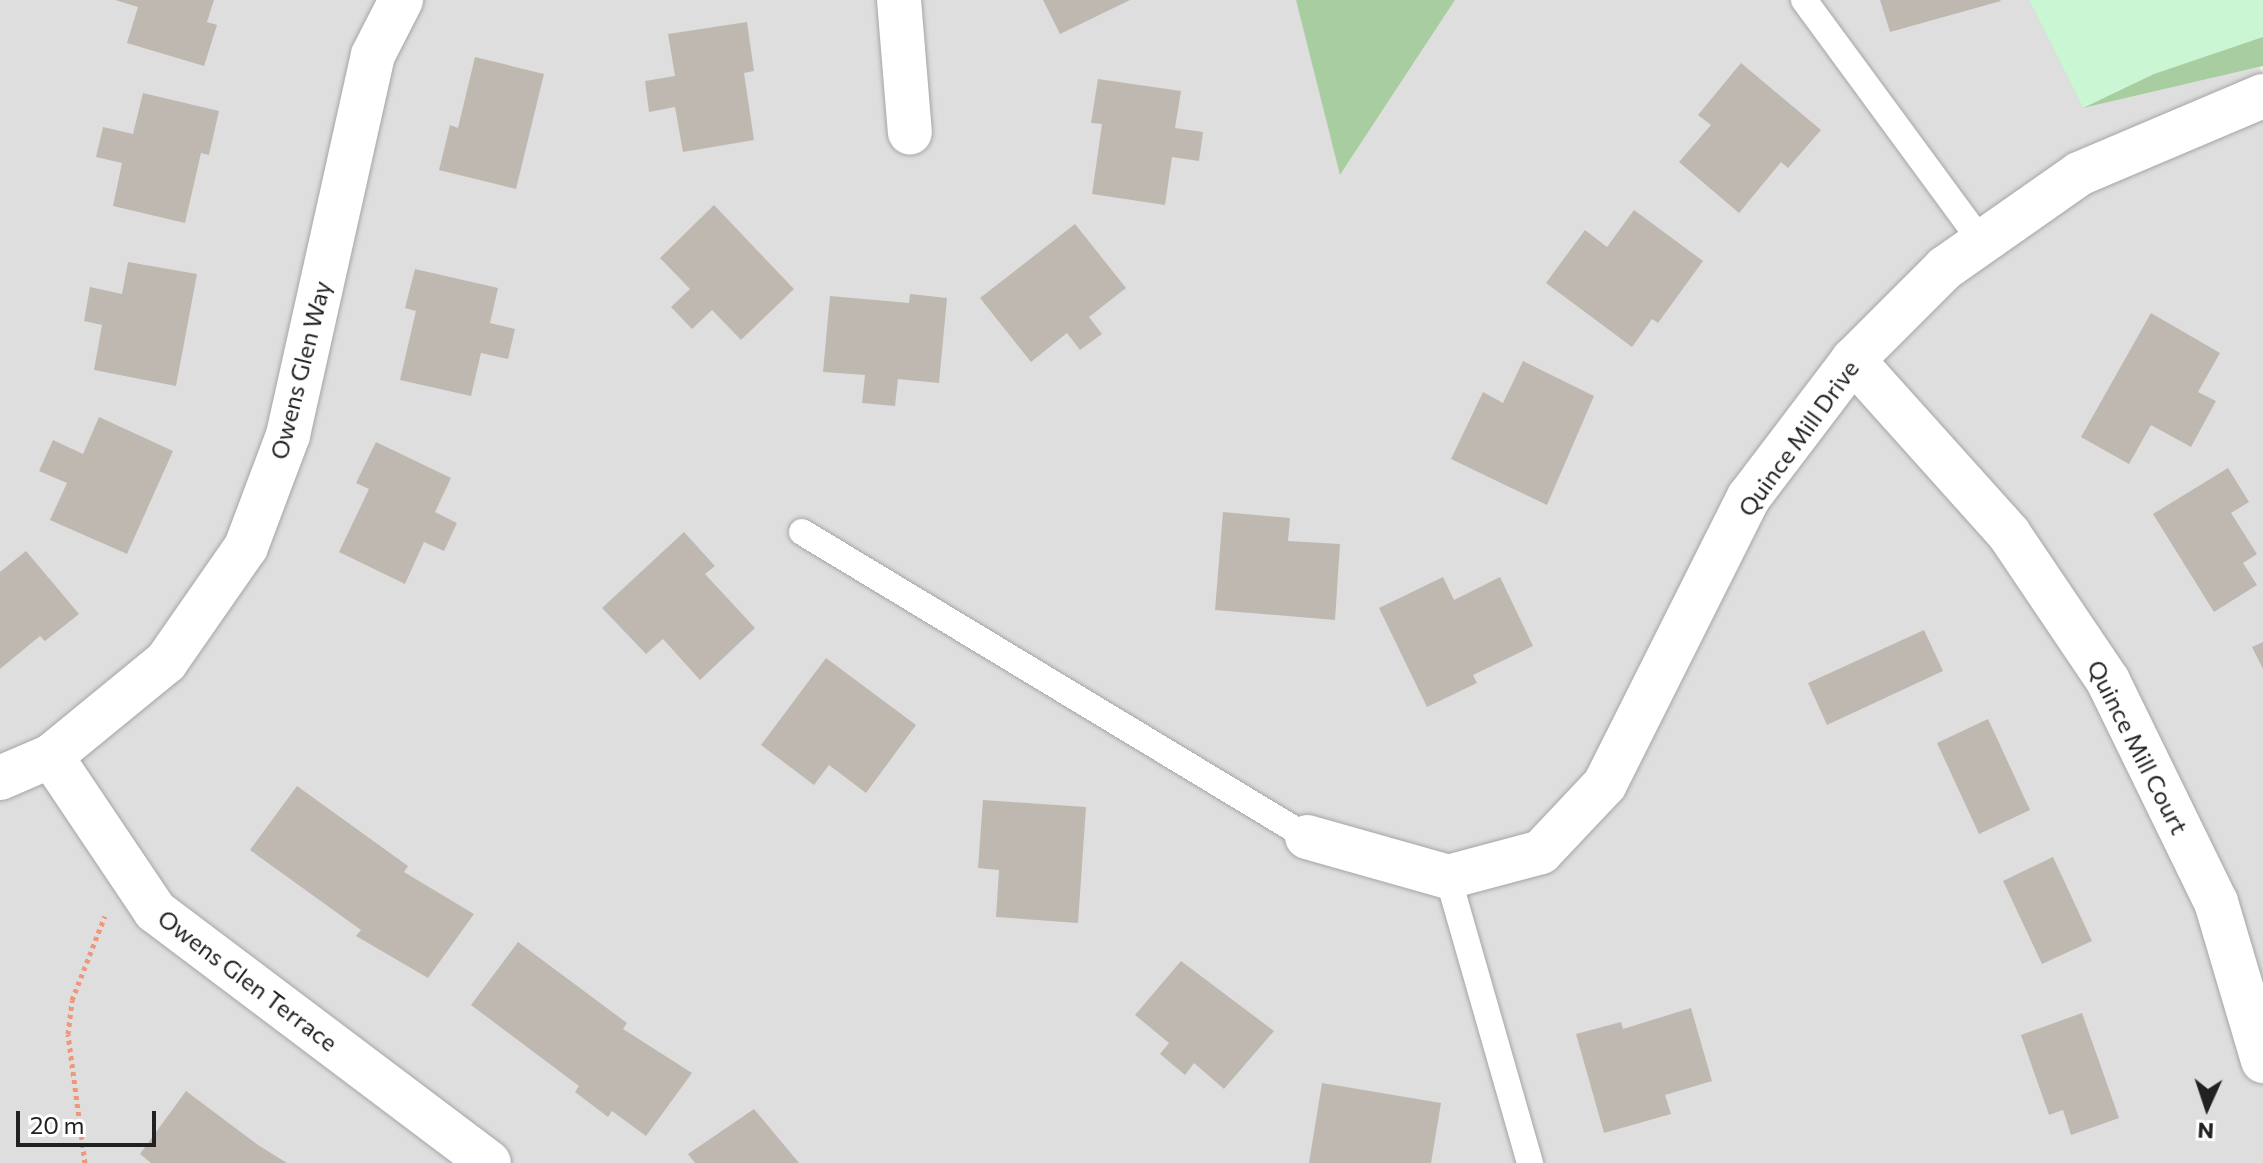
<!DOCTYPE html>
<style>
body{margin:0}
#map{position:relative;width:2263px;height:1163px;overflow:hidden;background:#f1efe9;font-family:Commissioner,sans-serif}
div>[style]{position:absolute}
.residential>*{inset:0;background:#dfdede}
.forest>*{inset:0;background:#a8cda1}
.park>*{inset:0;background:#caf6d4}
.building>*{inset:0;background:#beb8b1}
.path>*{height:5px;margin-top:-2.5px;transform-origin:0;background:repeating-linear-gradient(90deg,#f0967a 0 4px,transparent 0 8px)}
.roads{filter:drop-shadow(0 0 2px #a5a5a5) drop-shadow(0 0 2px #a5a5a5)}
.lane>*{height:26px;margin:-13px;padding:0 13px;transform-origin:13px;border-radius:13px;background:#fff}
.street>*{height:44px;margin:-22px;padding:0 22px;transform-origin:22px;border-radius:22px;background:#fff}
span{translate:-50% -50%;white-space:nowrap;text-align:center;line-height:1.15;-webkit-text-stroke:8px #fff;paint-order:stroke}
.street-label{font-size:24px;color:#212121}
.north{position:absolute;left:2167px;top:1067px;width:80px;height:80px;-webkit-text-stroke:6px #fff;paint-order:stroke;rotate:183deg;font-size:22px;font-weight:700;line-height:32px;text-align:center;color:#212121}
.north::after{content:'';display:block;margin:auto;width:28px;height:36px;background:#212121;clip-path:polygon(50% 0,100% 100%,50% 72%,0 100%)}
.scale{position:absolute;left:16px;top:1111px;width:140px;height:36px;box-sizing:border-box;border:4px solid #212121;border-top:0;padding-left:10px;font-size:24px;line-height:28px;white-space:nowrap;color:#212121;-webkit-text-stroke:6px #fff;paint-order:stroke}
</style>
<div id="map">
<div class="residential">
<i style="clip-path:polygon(0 0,1296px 0,1341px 174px,1455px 0,2029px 0,2083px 108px,2259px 67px,2263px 76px,2263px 1163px,0 1163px)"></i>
</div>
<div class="forest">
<i style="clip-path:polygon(1296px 0,1455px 0,1340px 175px)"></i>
<i style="clip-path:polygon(2029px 0,2263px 0,2263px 66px,2083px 108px)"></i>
</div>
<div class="park">
<i style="clip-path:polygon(2029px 0,2263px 0,2263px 37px,2154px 74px,2083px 108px)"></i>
</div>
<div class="building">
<i style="clip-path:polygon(115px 0,214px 0,207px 22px,217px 25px,204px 66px,127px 43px,138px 7px)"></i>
<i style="clip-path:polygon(1043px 0,1130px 0,1060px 34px)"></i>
<i style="clip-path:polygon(1880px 0,2000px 0,2001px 1px,1890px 32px)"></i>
<i style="clip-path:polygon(747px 22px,754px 71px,744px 73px,754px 140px,683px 152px,675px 107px,649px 112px,645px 81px,675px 76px,668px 34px)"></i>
<i style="clip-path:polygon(475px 57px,544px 74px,516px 189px,439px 170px,450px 125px,458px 128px)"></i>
<i style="clip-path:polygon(1741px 63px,1821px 130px,1788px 168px,1781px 162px,1739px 213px,1679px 162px,1711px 125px,1698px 115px)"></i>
<i style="clip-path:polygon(1098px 79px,1181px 91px,1175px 128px,1203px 132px,1199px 161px,1172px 157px,1165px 205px,1092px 194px,1102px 124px,1091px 123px)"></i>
<i style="clip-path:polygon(143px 93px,219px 111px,209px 155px,201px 153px,185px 223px,113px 206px,122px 163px,96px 157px,103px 127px,133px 134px)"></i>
<i style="clip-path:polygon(714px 205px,794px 289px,741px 340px,712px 310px,692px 329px,671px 307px,690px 289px,660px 258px)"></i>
<i style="clip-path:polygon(1634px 210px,1703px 261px,1658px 323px,1652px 319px,1632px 347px,1546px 283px,1585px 230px,1607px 247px)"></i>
<i style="clip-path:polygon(1075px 224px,1126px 288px,1089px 317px,1102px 334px,1080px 350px,1067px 333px,1031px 362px,980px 298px)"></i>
<i style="clip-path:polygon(128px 262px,197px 274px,176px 386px,94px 370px,102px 325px,84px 321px,90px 287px,122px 294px)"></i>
<i style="clip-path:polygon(415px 269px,498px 288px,490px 323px,515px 329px,508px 359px,481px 353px,471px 396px,400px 380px,416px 311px,405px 308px)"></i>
<i style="clip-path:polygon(910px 294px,947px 298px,939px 383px,898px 379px,895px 406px,862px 403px,865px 375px,823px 372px,830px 296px,909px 303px)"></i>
<i style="clip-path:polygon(2151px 313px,2220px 353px,2198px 392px,2216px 401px,2191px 447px,2151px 425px,2129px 464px,2081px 437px)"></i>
<i style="clip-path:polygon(1523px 361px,1594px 396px,1547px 505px,1451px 459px,1483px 392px,1503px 403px)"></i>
<i style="clip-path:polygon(99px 417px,173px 451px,127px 554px,50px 520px,67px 483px,39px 471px,53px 440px,83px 454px)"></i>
<i style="clip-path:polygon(376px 442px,451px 478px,435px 512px,457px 523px,444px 551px,424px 542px,405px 584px,339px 552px,369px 489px,356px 483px)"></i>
<i style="clip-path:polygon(2228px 468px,2249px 502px,2231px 513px,2257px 554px,2243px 563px,2257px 585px,2214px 612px,2153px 514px)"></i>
<i style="clip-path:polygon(1223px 512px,1290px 518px,1288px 541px,1340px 544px,1335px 620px,1215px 610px)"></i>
<i style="clip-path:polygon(684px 532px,715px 566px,705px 574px,755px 628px,700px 680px,663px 639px,646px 654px,602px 608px)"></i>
<i style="clip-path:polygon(26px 551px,79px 614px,45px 641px,40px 636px,0 669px,0 572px)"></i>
<i style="clip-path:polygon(1443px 577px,1454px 600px,1500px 577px,1533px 646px,1473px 675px,1477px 683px,1427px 707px,1379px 608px)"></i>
<i style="clip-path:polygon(1924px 630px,1943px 671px,1827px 725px,1808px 683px)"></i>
<i style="clip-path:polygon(2263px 642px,2263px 669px,2252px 647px)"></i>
<i style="clip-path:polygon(826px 658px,916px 725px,866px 793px,829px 765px,814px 785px,761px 745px)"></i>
<i style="clip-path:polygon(1988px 719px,2030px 810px,1979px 834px,1937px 743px)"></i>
<i style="clip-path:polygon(297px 786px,408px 866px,404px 872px,474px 914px,428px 978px,356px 936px,361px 930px,250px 850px)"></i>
<i style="clip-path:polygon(983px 800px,1086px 807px,1078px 923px,996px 917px,999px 870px,978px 868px)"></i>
<i style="clip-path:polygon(2053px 857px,2092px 941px,2042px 964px,2003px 881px)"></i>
<i style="clip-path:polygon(518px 942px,627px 1023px,623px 1029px,692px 1073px,646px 1136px,612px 1111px,608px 1117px,575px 1092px,579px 1086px,471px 1005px)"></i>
<i style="clip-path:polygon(1181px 961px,1274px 1031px,1224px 1089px,1194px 1063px,1185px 1075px,1160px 1054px,1169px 1043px,1135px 1015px)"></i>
<i style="clip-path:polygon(1691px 1008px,1712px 1081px,1665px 1095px,1671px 1114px,1604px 1133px,1576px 1034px,1621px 1022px,1623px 1029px)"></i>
<i style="clip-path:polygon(2082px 1013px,2119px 1118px,2071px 1135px,2063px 1110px,2049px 1115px,2021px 1035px)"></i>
<i style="clip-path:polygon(1322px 1083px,1441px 1103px,1431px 1163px,1309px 1163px)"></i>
<i style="clip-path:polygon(186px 1091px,258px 1145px,287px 1163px,151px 1163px,140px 1154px)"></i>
<i style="clip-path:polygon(754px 1109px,799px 1163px,695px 1163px,688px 1154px)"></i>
</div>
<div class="path">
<i style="left:85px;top:1163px;width:130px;rotate:-97.5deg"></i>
<i style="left:68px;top:1034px;width:34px;rotate:-83deg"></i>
<i style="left:72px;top:1000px;width:90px;rotate:-68.6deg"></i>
</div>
<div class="roads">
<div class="lane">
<i style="left:1804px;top:0;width:300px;rotate:53.7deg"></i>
<i style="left:802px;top:532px;width:590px;rotate:31.13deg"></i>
<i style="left:1448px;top:877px;width:298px;rotate:74deg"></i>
</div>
<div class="street">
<i style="left:899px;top:0;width:133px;rotate:85.3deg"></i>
<i style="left:1853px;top:360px;width:234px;rotate:48.1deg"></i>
<i style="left:2009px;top:534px;width:177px;rotate:56deg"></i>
<i style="left:2108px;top:681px;width:246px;rotate:64deg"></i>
<i style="left:2216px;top:902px;width:166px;rotate:73.5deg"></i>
<i style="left:51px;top:756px;width:187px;rotate:56.1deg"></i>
<i style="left:155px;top:911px;width:418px;rotate:37deg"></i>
<i style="left:0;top:778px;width:56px;rotate:-23.3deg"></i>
<i style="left:51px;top:756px;width:149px;rotate:-39.3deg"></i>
<i style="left:166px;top:662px;width:140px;rotate:-55.2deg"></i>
<i style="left:246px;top:547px;width:120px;rotate:-69.4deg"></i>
<i style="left:288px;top:435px;width:389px;rotate:-77.4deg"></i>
<i style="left:373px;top:55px;width:62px;rotate:-63deg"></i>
<i style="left:1307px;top:837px;width:147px;rotate:15.8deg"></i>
<i style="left:1448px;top:877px;width:96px;rotate:-15deg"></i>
<i style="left:1541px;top:852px;width:93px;rotate:-46.7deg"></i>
<i style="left:1605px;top:784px;width:321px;rotate:-63.4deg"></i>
<i style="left:1749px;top:497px;width:172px;rotate:-52.8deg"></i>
<i style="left:1853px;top:360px;width:130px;rotate:-45deg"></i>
<i style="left:1945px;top:268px;width:164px;rotate:-35deg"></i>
<i style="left:2079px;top:174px;width:200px;rotate:-23deg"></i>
</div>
</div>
<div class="street-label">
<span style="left:300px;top:370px;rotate:-76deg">Owens Glen Way</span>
<span style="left:1798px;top:438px;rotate:-54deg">Quince Mill Drive</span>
<span style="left:2138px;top:747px;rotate:63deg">Quince Mill Court</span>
<span style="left:248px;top:980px;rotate:37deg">Owens Glen Terrace</span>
</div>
<div class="north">N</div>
<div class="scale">20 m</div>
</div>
